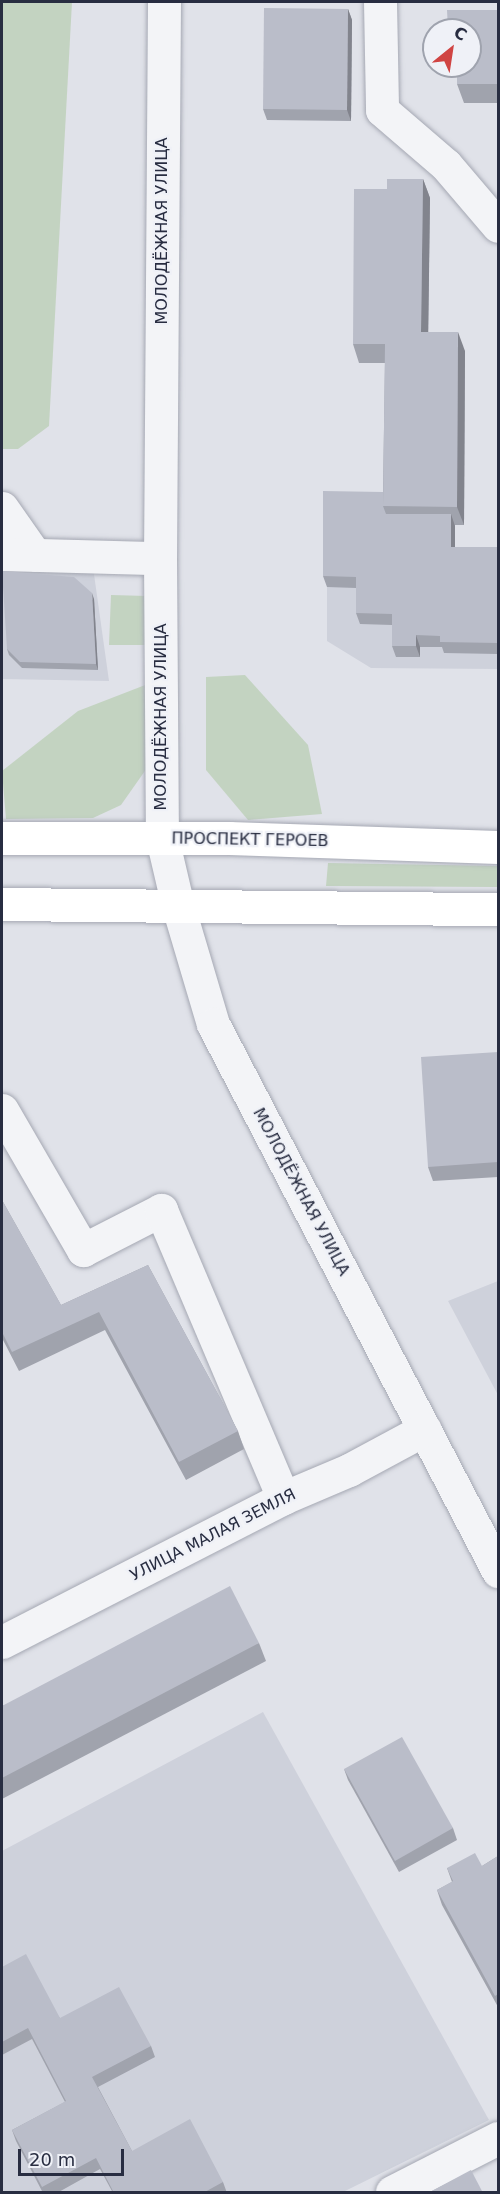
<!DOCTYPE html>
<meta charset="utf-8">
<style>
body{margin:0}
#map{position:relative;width:500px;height:2194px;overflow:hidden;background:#e0e2e9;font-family:"DejaVu Sans",sans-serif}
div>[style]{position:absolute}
.built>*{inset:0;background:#ced1db}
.green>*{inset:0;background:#c3d3c1}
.roads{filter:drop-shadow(0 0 2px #a5a8b3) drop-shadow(0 0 2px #a5a8b3)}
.minor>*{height:33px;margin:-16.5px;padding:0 16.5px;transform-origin:16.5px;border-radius:16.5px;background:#f3f4f7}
.major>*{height:33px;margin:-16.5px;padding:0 16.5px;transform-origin:16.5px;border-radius:16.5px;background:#fff}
.wall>*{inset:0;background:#a0a3ad}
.shaded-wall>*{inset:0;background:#82848d}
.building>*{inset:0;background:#babdc9}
span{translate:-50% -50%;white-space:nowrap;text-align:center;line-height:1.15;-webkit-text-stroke:4.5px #eff1f7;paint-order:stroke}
.street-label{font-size:16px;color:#282d41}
.frame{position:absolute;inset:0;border:3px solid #282d41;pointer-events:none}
.north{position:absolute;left:422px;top:18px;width:60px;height:60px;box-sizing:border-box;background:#eff1f7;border:2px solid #9fa3ae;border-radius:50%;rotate:30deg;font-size:16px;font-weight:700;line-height:24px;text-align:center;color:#282d41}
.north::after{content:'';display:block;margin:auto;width:21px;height:27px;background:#d04443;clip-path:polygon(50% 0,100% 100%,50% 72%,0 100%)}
.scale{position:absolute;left:18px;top:2149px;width:106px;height:27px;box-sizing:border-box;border:3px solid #282d41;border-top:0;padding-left:8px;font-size:18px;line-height:21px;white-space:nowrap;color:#282d41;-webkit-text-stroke:4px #eff1f7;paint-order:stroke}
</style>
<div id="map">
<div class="built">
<i style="clip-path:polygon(327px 502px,390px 525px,455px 526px,455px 558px,498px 558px,498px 669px,371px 668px,327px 641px)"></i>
<i style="clip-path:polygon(2px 561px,93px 567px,109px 681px,2px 679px)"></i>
<i style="clip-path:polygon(498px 1281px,498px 1395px,448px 1301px)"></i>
<i style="clip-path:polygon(263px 1712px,489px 2120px,343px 2192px,2px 2192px,2px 1851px)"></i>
</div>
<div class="green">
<i style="clip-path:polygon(2px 2px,72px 2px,49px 426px,18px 449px,2px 449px)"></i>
<i style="clip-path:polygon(111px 595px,147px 596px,150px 645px,109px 645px)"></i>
<i style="clip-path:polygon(245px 675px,308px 745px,322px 814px,248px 820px,206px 770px,206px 677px)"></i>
<i style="clip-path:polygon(153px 682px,147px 768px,121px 805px,93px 818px,6px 819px,2px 771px,78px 711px)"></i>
<i style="clip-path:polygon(328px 863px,498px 866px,498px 887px,326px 886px)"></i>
</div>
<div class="roads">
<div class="minor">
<i style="left:164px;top:2px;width:556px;rotate:90.41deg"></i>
<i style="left:160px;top:558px;width:280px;rotate:89.6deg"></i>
<i style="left:162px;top:838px;width:70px;rotate:76.8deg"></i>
<i style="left:178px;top:906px;width:123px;rotate:73.5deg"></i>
<i style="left:213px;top:1024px;width:617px;rotate:62.48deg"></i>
<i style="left:380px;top:2px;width:108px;rotate:88.9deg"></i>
<i style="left:382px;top:110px;width:84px;rotate:40.7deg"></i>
<i style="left:446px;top:165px;width:80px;rotate:49.6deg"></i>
<i style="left:2px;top:508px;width:57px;rotate:54.9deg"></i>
<i style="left:2px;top:554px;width:158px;rotate:1.5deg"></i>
<i style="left:2px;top:1110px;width:162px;rotate:59.9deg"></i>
<i style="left:83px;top:1250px;width:88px;rotate:-27.1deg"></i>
<i style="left:161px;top:1210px;width:313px;rotate:67deg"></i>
<i style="left:2px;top:1642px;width:316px;rotate:-27.1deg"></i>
<i style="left:283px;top:1498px;width:72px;rotate:-23deg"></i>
<i style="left:349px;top:1470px;width:86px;rotate:-28.3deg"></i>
<i style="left:392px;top:2192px;width:119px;rotate:-27deg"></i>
</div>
<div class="major">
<i style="left:2px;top:838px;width:227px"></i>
<i style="left:229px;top:838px;width:269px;rotate:1.9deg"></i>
<i style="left:2px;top:904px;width:496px;rotate:0.6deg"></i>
</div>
</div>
<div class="wall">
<i style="clip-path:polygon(348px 9px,352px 20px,351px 121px,267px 120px,263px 109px)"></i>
<i style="clip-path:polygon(498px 10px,498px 103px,464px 103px,457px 84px,457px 70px,454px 70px,453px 66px,470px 66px)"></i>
<i style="clip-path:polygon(423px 179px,430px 198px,428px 332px,465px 351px,464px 525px,455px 525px,455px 547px,498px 547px,498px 654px,444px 653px,442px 647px,420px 647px,420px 657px,396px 657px,392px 646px,392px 625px,360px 624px,356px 613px,356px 588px,327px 587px,323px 576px,383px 492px,385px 363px,359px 363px,353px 344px,387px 189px)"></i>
<i style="clip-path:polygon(94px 599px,98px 670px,22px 668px,9px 655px,7px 649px)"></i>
<i style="clip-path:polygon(498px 1052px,498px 1177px,433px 1181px,428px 1167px)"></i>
<i style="clip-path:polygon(2px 1200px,61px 1305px,148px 1265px,238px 1431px,244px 1449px,186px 1480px,105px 1330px,19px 1371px,2px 1338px)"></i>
<i style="clip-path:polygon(259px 1643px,266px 1661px,2px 1799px,2px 1706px)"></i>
<i style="clip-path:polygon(344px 1769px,453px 1828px,457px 1840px,399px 1872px,348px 1780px)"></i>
<i style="clip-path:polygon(498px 1856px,498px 2007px,442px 1905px,437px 1890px,452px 1882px,447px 1868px,482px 1866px)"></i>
<i style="clip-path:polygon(2px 1967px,60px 2018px,151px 2046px,155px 2057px,98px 2087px,132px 2151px,223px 2182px,227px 2193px,113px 2193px,100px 2169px,57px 2193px,43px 2193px,16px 2141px,12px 2130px,65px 2102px,32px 2039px,2px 2055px)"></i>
</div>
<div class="shaded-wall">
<i style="clip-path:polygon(348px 9px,352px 20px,351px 121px,347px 110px)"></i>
<i style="clip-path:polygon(423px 179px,430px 198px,428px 351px,421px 332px)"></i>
<i style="clip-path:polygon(458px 332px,465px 351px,464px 525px,457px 507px)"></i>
<i style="clip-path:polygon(451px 514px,455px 526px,455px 558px,451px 547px)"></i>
<i style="clip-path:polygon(92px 593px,94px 599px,98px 670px,96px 664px)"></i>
<i style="clip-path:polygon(416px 635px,420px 647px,420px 657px,416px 646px)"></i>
</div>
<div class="building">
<i style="clip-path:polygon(264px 8px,348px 9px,347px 110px,263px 109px)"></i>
<i style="clip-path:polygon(447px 10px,498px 10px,498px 84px,457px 84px,457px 66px,470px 66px,470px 30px,448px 30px)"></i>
<i style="clip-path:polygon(387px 179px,423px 179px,421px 332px,458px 332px,457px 507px,383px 506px,385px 344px,353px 344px,354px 189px,387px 189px)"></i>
<i style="clip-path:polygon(323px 491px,383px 492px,383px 506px,386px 514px,451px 514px,451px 547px,498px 547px,498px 643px,440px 642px,440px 636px,416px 635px,416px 646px,392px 646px,392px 614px,356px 613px,356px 577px,323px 576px)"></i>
<i style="clip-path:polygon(2px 571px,74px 577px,92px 593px,96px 664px,20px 662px,7px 649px)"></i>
<i style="clip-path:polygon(498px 1052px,498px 1162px,428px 1167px,421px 1057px)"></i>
<i style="clip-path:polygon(2px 1200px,61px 1305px,148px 1265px,238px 1431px,179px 1462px,99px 1312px,12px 1352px,2px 1332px)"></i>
<i style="clip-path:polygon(230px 1586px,259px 1643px,2px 1778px,2px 1706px)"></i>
<i style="clip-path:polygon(402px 1737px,453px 1828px,395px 1861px,344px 1769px)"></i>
<i style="clip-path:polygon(475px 1853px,482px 1866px,498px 1856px,498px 1994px,495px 1996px,437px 1890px,453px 1881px,447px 1868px)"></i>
<i style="clip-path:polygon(26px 1954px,60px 2018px,119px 1987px,151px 2046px,92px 2077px,132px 2151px,190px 2119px,223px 2182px,203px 2193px,114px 2193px,96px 2158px,42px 2187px,12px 2130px,66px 2101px,28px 2028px,2px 2042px,2px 1967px)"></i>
<i style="clip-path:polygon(471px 2170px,483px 2193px,428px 2193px)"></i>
</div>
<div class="street-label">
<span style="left:162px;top:231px;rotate:-90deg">МОЛОДЁЖНАЯ УЛИЦА</span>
<span style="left:161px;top:717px;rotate:-90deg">МОЛОДЁЖНАЯ УЛИЦА</span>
<span style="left:250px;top:840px;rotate:1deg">ПРОСПЕКТ ГЕРОЕВ</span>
<span style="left:301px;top:1192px;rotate:62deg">МОЛОДЁЖНАЯ УЛИЦА</span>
<span style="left:213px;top:1535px;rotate:-27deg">УЛИЦА МАЛАЯ ЗЕМЛЯ</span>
</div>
<div class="frame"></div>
<div class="north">С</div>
<div class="scale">20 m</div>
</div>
